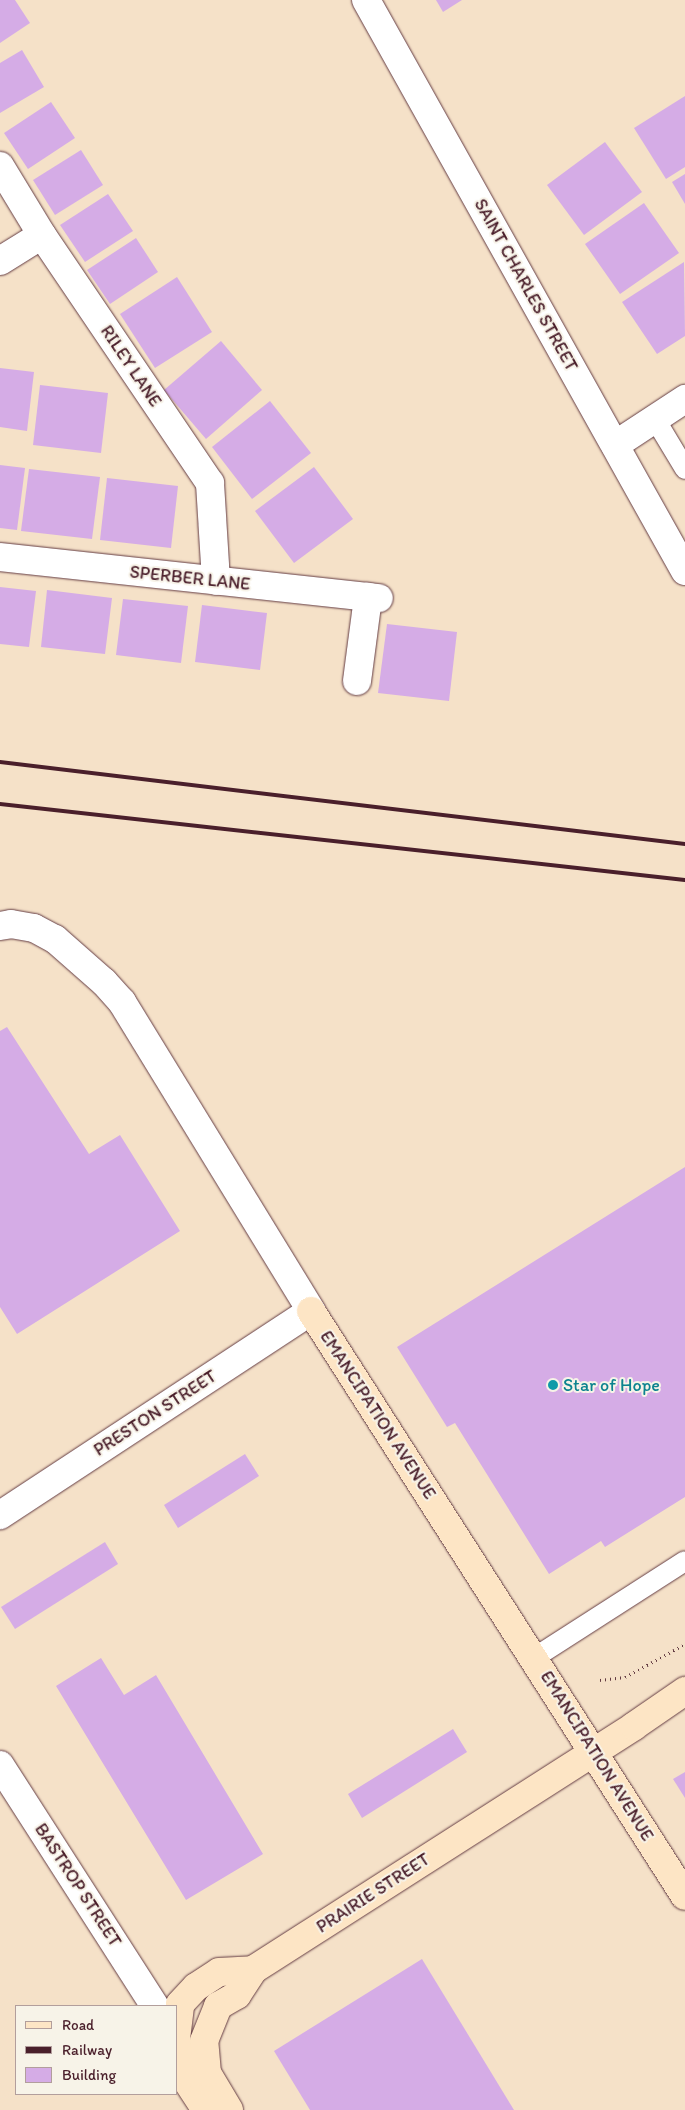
<!DOCTYPE html>
<style>
body{margin:0}
#map{position:relative;width:685px;height:2110px;overflow:hidden;background:#f5e1c8;font-family:Itim,sans-serif}
div>[style]{position:absolute}
.building>*{inset:0;background:#d5ace6}
.path>*{height:3px;margin-top:-1.5px;transform-origin:0;background:repeating-linear-gradient(90deg,#643c43 0 1px,transparent 0 5px)}
.roads{filter:drop-shadow(0 0 1px #643c43) drop-shadow(0 0 1px #643c43)}
.service>*{height:20px;margin:-10px;padding:0 10px;transform-origin:10px;border-radius:10px;background:#fff}
.minor>*{height:28px;margin:-14px;padding:0 14px;transform-origin:14px;border-radius:14px;background:#fff}
.tertiary>*{height:28px;margin:-14px;padding:0 14px;transform-origin:14px;border-radius:14px;background:#fff}
.secondary>*{height:28px;margin:-14px;padding:0 14px;transform-origin:14px;border-radius:14px;background:#fde5c5}
.rail>*{height:4px;margin:-2px;padding:0 2px;transform-origin:2px;border-radius:2px;background:#4a1f2b}
.dots>*{width:14px;height:14px;translate:-50% -50%;box-sizing:border-box;border:2px solid #f7f3e8;border-radius:50%}
span{translate:-50% -50%;white-space:nowrap;text-align:center;line-height:1.15;-webkit-text-stroke:4px #f7f3e8;paint-order:stroke}
.street-label{font-size:18px;color:#4a1f2b}
.culture-label{font-size:18px;color:#0d838f}
.left{translate:0 -50%;text-align:left}
.legend{position:absolute;left:15px;top:2005px;width:162px;height:90px;box-sizing:border-box;background:#f7f3e8;border:1px solid #b29e9c;margin:0;padding:6px 9px;list-style:none;font-size:15px;color:#4a1f2b}
.legend li{display:flex;align-items:center;gap:10px;height:25px}
.legend b{width:25px;border:1px solid #b29e9c}
</style>
<div id="map">
<div class="building">
<i style="clip-path:polygon(0 0,15px 0,30px 23px,0 43px)"></i>
<i style="clip-path:polygon(436px 0,462px 0,443px 12px)"></i>
<i style="clip-path:polygon(22px 50px,44px 87px,0 113px,0 63px)"></i>
<i style="clip-path:polygon(685px 96px,685px 167px,666px 179px,634px 128px)"></i>
<i style="clip-path:polygon(51px 102px,75px 138px,28px 169px,4px 133px)"></i>
<i style="clip-path:polygon(605px 142px,642px 192px,584px 235px,547px 185px)"></i>
<i style="clip-path:polygon(81px 150px,103px 185px,55px 215px,33px 180px)"></i>
<i style="clip-path:polygon(685px 174px,685px 204px,672px 182px)"></i>
<i style="clip-path:polygon(108px 194px,133px 231px,85px 262px,60px 225px)"></i>
<i style="clip-path:polygon(644px 203px,679px 253px,620px 294px,585px 244px)"></i>
<i style="clip-path:polygon(136px 238px,158px 272px,110px 304px,87px 270px)"></i>
<i style="clip-path:polygon(684px 262px,685px 336px,657px 354px,622px 302px)"></i>
<i style="clip-path:polygon(177px 277px,212px 332px,155px 368px,120px 314px)"></i>
<i style="clip-path:polygon(221px 341px,262px 390px,206px 439px,164px 390px)"></i>
<i style="clip-path:polygon(0 368px,34px 372px,27px 431px,0 427px)"></i>
<i style="clip-path:polygon(40px 385px,108px 393px,101px 453px,33px 445px)"></i>
<i style="clip-path:polygon(270px 401px,311px 453px,252px 499px,212px 447px)"></i>
<i style="clip-path:polygon(0 465px,25px 468px,17px 530px,0 528px)"></i>
<i style="clip-path:polygon(314px 467px,353px 519px,294px 563px,255px 511px)"></i>
<i style="clip-path:polygon(29px 469px,100px 477px,92px 539px,21px 531px)"></i>
<i style="clip-path:polygon(107px 478px,178px 486px,171px 548px,100px 540px)"></i>
<i style="clip-path:polygon(0 587px,36px 591px,29px 647px,0 644px)"></i>
<i style="clip-path:polygon(47px 590px,112px 598px,105px 654px,41px 647px)"></i>
<i style="clip-path:polygon(123px 599px,188px 606px,181px 663px,116px 655px)"></i>
<i style="clip-path:polygon(202px 605px,267px 613px,260px 670px,195px 662px)"></i>
<i style="clip-path:polygon(387px 624px,457px 632px,449px 701px,378px 693px)"></i>
<i style="clip-path:polygon(7px 1027px,89px 1154px,120px 1135px,180px 1231px,17px 1334px,0 1307px,0 1031px)"></i>
<i style="clip-path:polygon(685px 1167px,685px 1497px,605px 1547px,601px 1541px,549px 1574px,455px 1423px,447px 1427px,397px 1347px)"></i>
<i style="clip-path:polygon(245px 1454px,259px 1476px,178px 1528px,164px 1505px)"></i>
<i style="clip-path:polygon(105px 1542px,118px 1564px,15px 1629px,1px 1607px)"></i>
<i style="clip-path:polygon(101px 1658px,124px 1695px,156px 1675px,263px 1854px,186px 1900px,56px 1686px)"></i>
<i style="clip-path:polygon(453px 1729px,467px 1752px,362px 1818px,348px 1794px)"></i>
<i style="clip-path:polygon(685px 1772px,685px 1798px,673px 1779px)"></i>
<i style="clip-path:polygon(422px 1959px,514px 2110px,310px 2110px,274px 2051px)"></i>
</div>
<div class="path">
<i style="left:600px;top:1680px;width:25px;rotate:-7deg"></i>
<i style="left:625px;top:1677px;width:68px;rotate:-28.8deg"></i>
</div>
<div class="roads">
<div class="service">
<i style="left:655px;top:419px;width:58px;rotate:59deg"></i>
<i style="left:534px;top:1658px;width:179px;rotate:-32.7deg"></i>
</div>
<div class="minor">
<i style="left:366px;top:0;width:654px;rotate:60.81deg"></i>
<i style="left:0;top:166px;width:81px;rotate:58.7deg"></i>
<i style="left:42px;top:235px;width:300px;rotate:55.9deg"></i>
<i style="left:210px;top:483px;width:98px;rotate:86.5deg"></i>
<i style="left:0;top:261px;width:49px;rotate:-31.8deg"></i>
<i style="left:615px;top:445px;width:84px;rotate:-33.3deg"></i>
<i style="left:0;top:557px;width:381px;rotate:6.2deg"></i>
<i style="left:357px;top:681px;width:85px;rotate:-82.5deg"></i>
<i style="left:0;top:1765px;width:287px;rotate:57.3deg"></i>
</div>
<div class="tertiary">
<i style="left:0;top:926px;width:11px;rotate:-10deg"></i>
<i style="left:11px;top:924px;width:23px;rotate:10deg"></i>
<i style="left:34px;top:928px;width:24px;rotate:28deg"></i>
<i style="left:55px;top:939px;width:65px;rotate:41.3deg"></i>
<i style="left:104px;top:982px;width:27px;rotate:48deg"></i>
<i style="left:122px;top:1002px;width:362px;rotate:58.5deg"></i>
<i style="left:311px;top:1311px;width:372px;rotate:146.7deg"></i>
</div>
<div class="secondary">
<i style="left:311px;top:1311px;width:694px;rotate:57.41deg"></i>
<i style="left:206px;top:2110px;width:42px;rotate:-123.3deg"></i>
<i style="left:183px;top:2075px;width:37px;rotate:-101deg"></i>
<i style="left:176px;top:2039px;width:35px;rotate:-83deg"></i>
<i style="left:180px;top:2004px;width:23px;rotate:-47deg"></i>
<i style="left:196px;top:1987px;width:27px;rotate:-33deg"></i>
<i style="left:219px;top:1972px;width:34px;rotate:-3deg"></i>
<i style="left:253px;top:1970px;width:452px;rotate:-32.6deg"></i>
<i style="left:634px;top:1726px;width:62px;rotate:-34.5deg"></i>
<i style="left:229px;top:2110px;width:43px;rotate:-120.7deg"></i>
<i style="left:207px;top:2073px;width:32px;rotate:-95deg"></i>
<i style="left:204px;top:2041px;width:38px;rotate:-68deg"></i>
<i style="left:218px;top:2006px;width:22px;rotate:-30deg"></i>
<i style="left:237px;top:1995px;width:30px;rotate:-57deg"></i>
</div>
</div>
<div class="rail">
<i style="left:0;top:762px;width:690px;rotate:6.83deg"></i>
<i style="left:0;top:804px;width:689px;rotate:6.33deg"></i>
</div>
<div class="dots">
<i style="left:553px;top:1385px;background:#0f9aa8"></i>
</div>
<div class="street-label">
<span style="left:526px;top:285px;rotate:61deg">SAINT CHARLES STREET</span>
<span style="left:131px;top:366px;rotate:56deg">RILEY LANE</span>
<span style="left:190px;top:578px;rotate:6deg">SPERBER LANE</span>
<span style="left:155px;top:1413px;rotate:-33deg">PRESTON STREET</span>
<span style="left:378px;top:1415px;rotate:57deg">EMANCIPATION AVENUE</span>
<span style="left:597px;top:1756px;rotate:58deg">EMANCIPATION AVENUE</span>
<span style="left:78px;top:1885px;rotate:57deg">BASTROP STREET</span>
<span style="left:373px;top:1893px;rotate:-33deg">PRAIRIE STREET</span>
</div>
<div class="culture-label">
<span class="left" style="left:563px;top:1385px">Star of Hope</span>
</div>
<ul class="legend">
<li><b style="height:6px;background:#fde5c5"></b>Road</li>
<li><b style="height:6px;background:#4a1f2b"></b>Railway</li>
<li><b style="height:14px;background:#d5ace6"></b>Building</li>
</ul>
</div>
